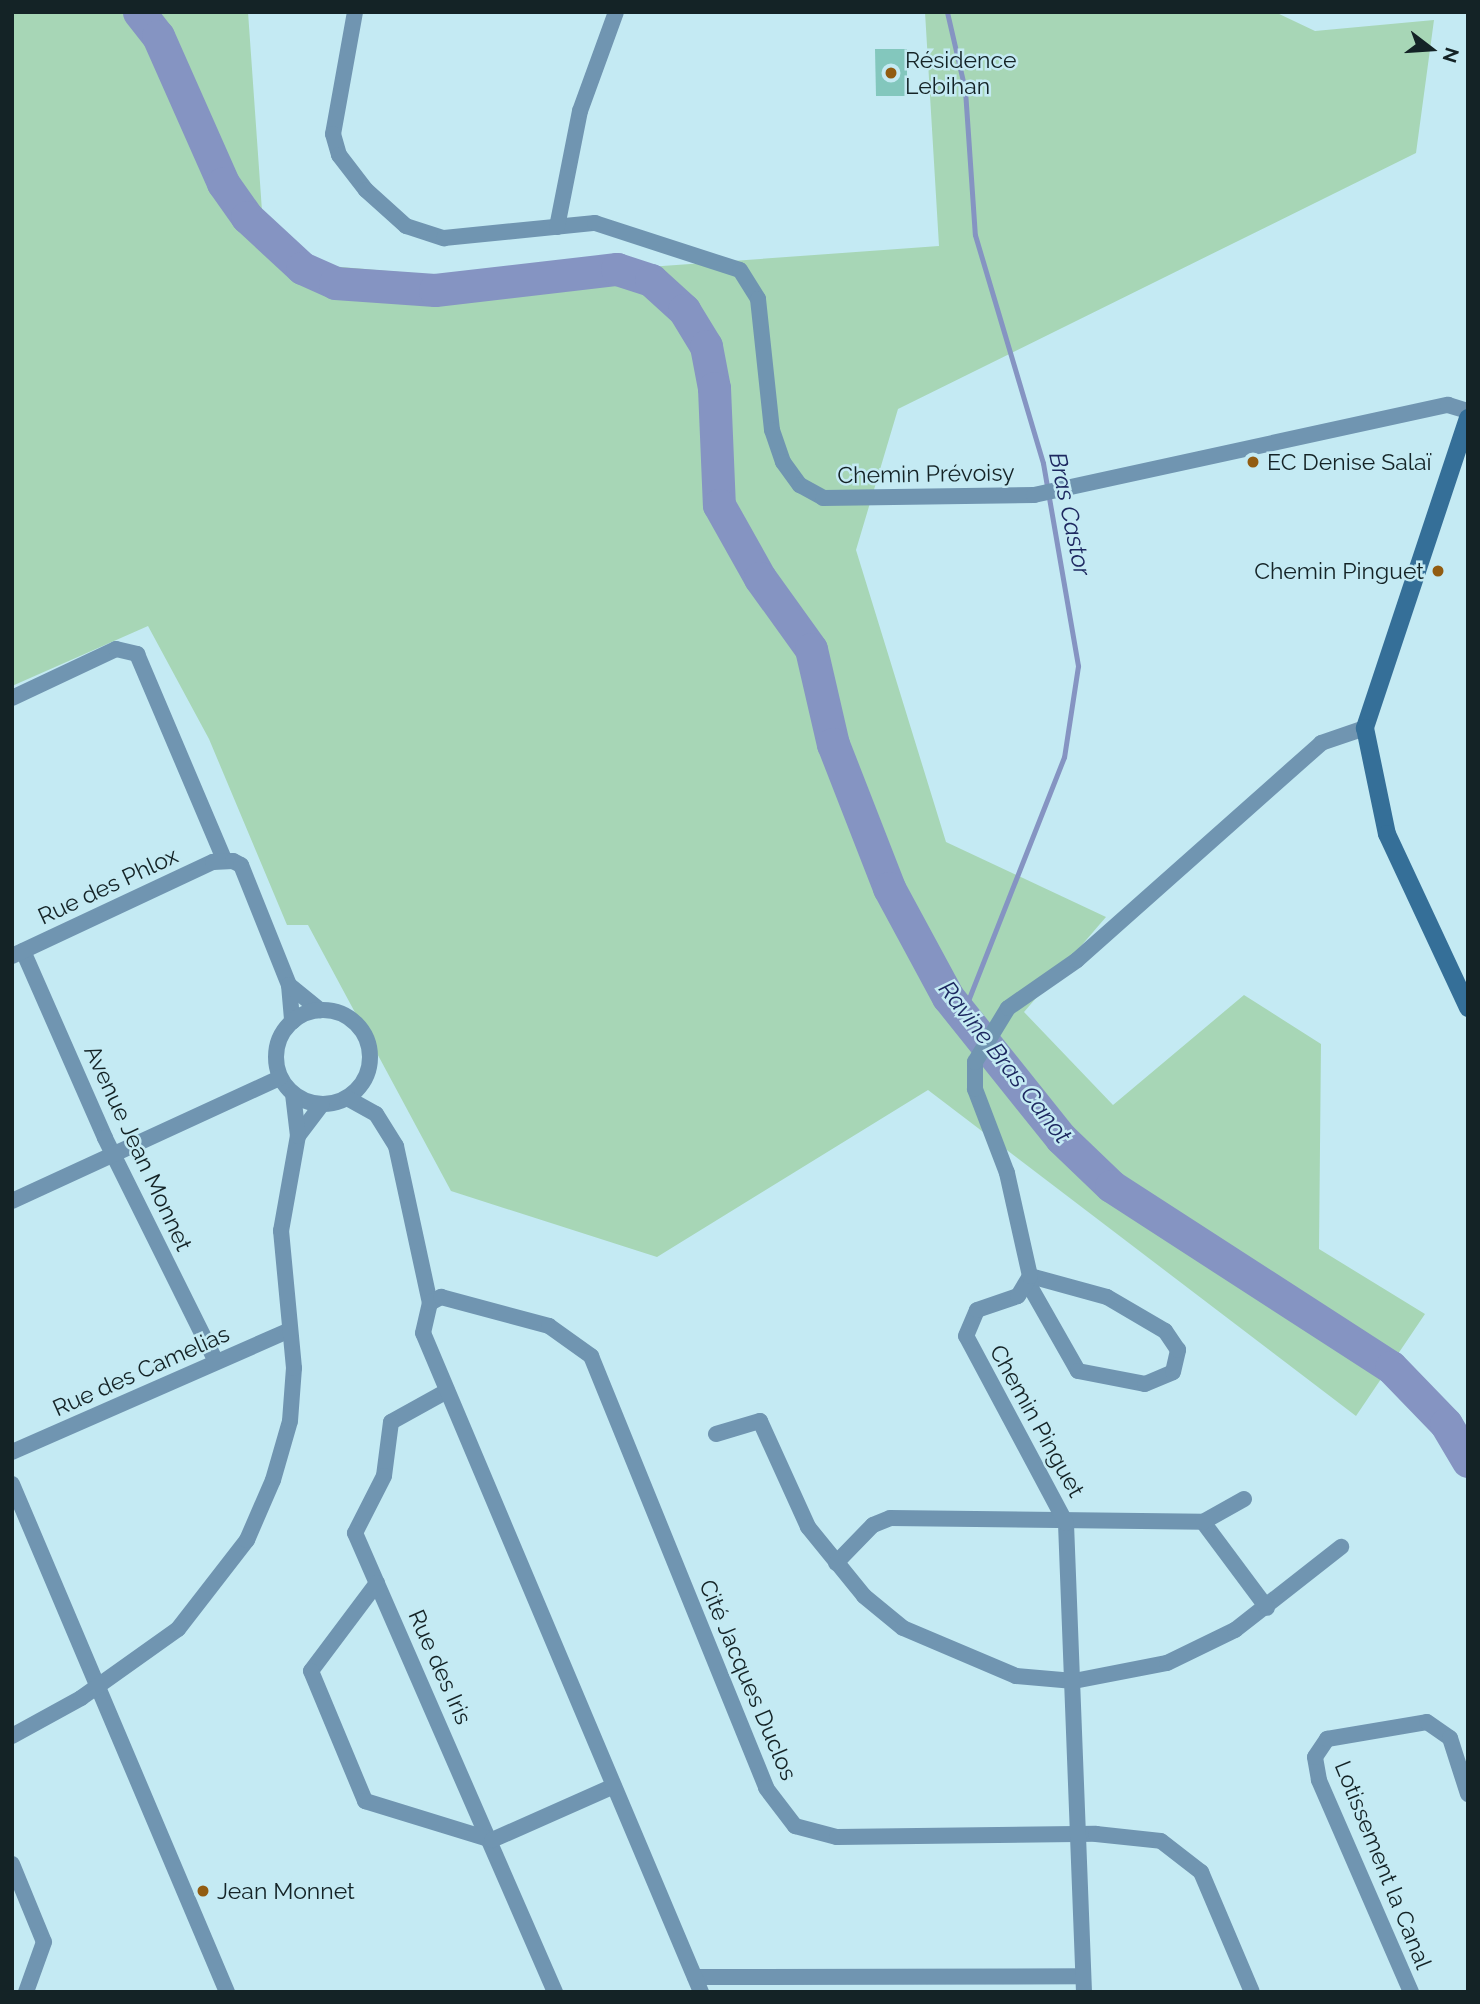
<!DOCTYPE html>
<meta charset="utf-8">
<style>
body{margin:0}
#map{position:relative;width:1480px;height:2004px;overflow:hidden;background:#c4eaf3;font-family:Raleway,sans-serif}
div>[style]{position:absolute}
.green>*{inset:0;background:#a7d6b6}
.stream>*{height:5px;margin:-2.5px;padding:0 2.5px;transform-origin:2.5px;border-radius:2.5px;background:#8594c2}
.river>*{height:33px;margin:-16.5px;padding:0 16.5px;transform-origin:16.5px;border-radius:16.5px;background:#8594c2}
.building>*{inset:0;background:#83c7bd}
.street>*{height:16px;margin:-8px;padding:0 8px;transform-origin:8px;border-radius:8px;background:#7095b1}
.street>.ring{margin:-8px;padding:0;box-sizing:content-box;background:none;border:16px solid #7095b1;border-radius:50%}
.secondary>*{height:18px;margin:-9px;padding:0 9px;transform-origin:9px;border-radius:9px;background:#356f98}
.dots>*{width:19px;height:19px;translate:-50% -50%;box-sizing:border-box;border:4px solid #c4eaf3;border-radius:50%}
span{translate:-50% -50%;white-space:nowrap;text-align:center;line-height:1.15;-webkit-text-stroke:5px #c4eaf3;paint-order:stroke}
.poi-label{font-size:23px;color:#142326}
.left{translate:0 -50%;text-align:left}
.right{translate:-100% -50%;text-align:right}
.street-label{font-size:23px;color:#142326}
.water-label{font-size:24px;color:#1d2860;font-style:italic}
.frame{position:absolute;inset:0;border:14px solid #142326;pointer-events:none}
.north{position:absolute;left:1396px;top:14px;width:70px;height:70px;-webkit-text-stroke:5px #c4eaf3;paint-order:stroke;rotate:107deg;font-size:19px;font-weight:700;line-height:28px;text-align:center;color:#142326}
.north::after{content:'';display:block;margin:auto;width:24px;height:32px;background:#142326;clip-path:polygon(50% 0,100% 100%,50% 72%,0 100%)}
</style>
<div id="map">
<div class="green">
<i style="clip-path:polygon(12px 12px,248px 12px,262px 211px,318px 265px,482px 279px,939px 246px,925px 12px,1275px 12px,1315px 31px,1434px 20px,1416px 153px,898px 409px,856px 550px,946px 842px,1106px 917px,1024px 1012px,1113px 1105px,1244px 995px,1321px 1044px,1319px 1249px,1425px 1314px,1356px 1416px,928px 1090px,657px 1257px,451px 1191px,308px 925px,287px 925px,209px 739px,148px 626px,12px 686px)"></i>
</div>
<div class="stream">
<i style="left:947px;top:12px;width:80px;rotate:77deg"></i>
<i style="left:965px;top:90px;width:145px;rotate:86.1deg"></i>
<i style="left:975px;top:235px;width:238px;rotate:73.4deg"></i>
<i style="left:1043px;top:463px;width:206px;rotate:80.2deg"></i>
<i style="left:1078px;top:666px;width:92px;rotate:98.7deg"></i>
<i style="left:1064px;top:757px;width:275px;rotate:111.5deg"></i>
</div>
<div class="river">
<i style="left:139px;top:12px;width:31px;rotate:52deg"></i>
<i style="left:158px;top:36px;width:161px;rotate:66.1deg"></i>
<i style="left:223px;top:183px;width:42px;rotate:54.8deg"></i>
<i style="left:247px;top:217px;width:75px;rotate:42.8deg"></i>
<i style="left:302px;top:268px;width:36px;rotate:24deg"></i>
<i style="left:335px;top:283px;width:100px;rotate:4deg"></i>
<i style="left:435px;top:290px;width:183px;rotate:-6.6deg"></i>
<i style="left:617px;top:269px;width:36px;rotate:18deg"></i>
<i style="left:651px;top:280px;width:45px;rotate:42.3deg"></i>
<i style="left:684px;top:310px;width:42px;rotate:58.6deg"></i>
<i style="left:706px;top:346px;width:43px;rotate:79.2deg"></i>
<i style="left:714px;top:388px;width:117px;rotate:87.6deg"></i>
<i style="left:719px;top:505px;width:84px;rotate:60.7deg"></i>
<i style="left:760px;top:578px;width:87px;rotate:54.3deg"></i>
<i style="left:811px;top:649px;width:98px;rotate:77deg"></i>
<i style="left:833px;top:744px;width:155px;rotate:68.7deg"></i>
<i style="left:889px;top:888px;width:124px;rotate:61.6deg"></i>
<i style="left:948px;top:997px;width:181px;rotate:51.3deg"></i>
<i style="left:1061px;top:1138px;width:69px;rotate:43.8deg"></i>
<i style="left:1111px;top:1186px;width:333px;rotate:32.9deg"></i>
<i style="left:1391px;top:1367px;width:79px;rotate:46deg"></i>
<i style="left:1446px;top:1424px;width:43px;rotate:59.3deg"></i>
</div>
<div class="building">
<i style="clip-path:polygon(875px 49px,907px 49px,907px 96px,876px 96px)"></i>
</div>
<div class="street">
<i style="left:355px;top:12px;width:124px;rotate:100.2deg"></i>
<i style="left:333px;top:134px;width:22px;rotate:74deg"></i>
<i style="left:339px;top:155px;width:44px;rotate:52.4deg"></i>
<i style="left:366px;top:190px;width:54px;rotate:42deg"></i>
<i style="left:406px;top:226px;width:40px;rotate:18deg"></i>
<i style="left:444px;top:238px;width:152px;rotate:-5.7deg"></i>
<i style="left:595px;top:223px;width:152px;rotate:18deg"></i>
<i style="left:740px;top:270px;width:34px;rotate:58deg"></i>
<i style="left:758px;top:299px;width:132px;rotate:83.9deg"></i>
<i style="left:772px;top:430px;width:34px;rotate:71deg"></i>
<i style="left:783px;top:462px;width:29px;rotate:54deg"></i>
<i style="left:800px;top:485px;width:26px;rotate:29deg"></i>
<i style="left:823px;top:498px;width:211px;rotate:-0.8deg"></i>
<i style="left:1034px;top:495px;width:424px;rotate:-12.3deg"></i>
<i style="left:1448px;top:405px;width:21px;rotate:17deg"></i>
<i style="left:557px;top:227px;width:118px;rotate:-78.8deg"></i>
<i style="left:580px;top:111px;width:105px;rotate:-70deg"></i>
<i style="left:12px;top:698px;width:115px;rotate:-25.2deg"></i>
<i style="left:116px;top:649px;width:22px;rotate:13deg"></i>
<i style="left:137px;top:654px;width:223px;rotate:67deg"></i>
<i style="left:23px;top:951px;width:204px;rotate:66.3deg"></i>
<i style="left:105px;top:1138px;width:250px;rotate:63.6deg"></i>
<i style="left:12px;top:956px;width:222px;rotate:-25.1deg"></i>
<i style="left:213px;top:862px;width:20px;rotate:-3deg"></i>
<i style="left:233px;top:861px;width:9px;rotate:27deg"></i>
<i style="left:241px;top:865px;width:129px;rotate:68.2deg"></i>
<i style="left:289px;top:985px;width:37px;rotate:85deg"></i>
<i style="left:289px;top:985px;width:40px;rotate:39deg"></i>
<i class="ring" style="left:276px;top:1010px;width:78px;height:78px"></i>
<i style="left:347px;top:1098px;width:33px;rotate:29deg"></i>
<i style="left:376px;top:1114px;width:38px;rotate:58deg"></i>
<i style="left:396px;top:1146px;width:161px;rotate:77.8deg"></i>
<i style="left:298px;top:1136px;width:39px;rotate:-53deg"></i>
<i style="left:12px;top:1201px;width:295px;rotate:-24.7deg"></i>
<i style="left:1028px;top:1283px;width:101px;rotate:60.4deg"></i>
<i style="left:1078px;top:1371px;width:68px;rotate:11deg"></i>
<i style="left:1145px;top:1384px;width:30px;rotate:-23deg"></i>
<i style="left:1173px;top:1372px;width:23px;rotate:-77deg"></i>
<i style="left:1178px;top:1350px;width:23px;rotate:-124deg"></i>
<i style="left:1165px;top:1331px;width:67px;rotate:-149.6deg"></i>
<i style="left:1107px;top:1297px;width:80px;rotate:-164.7deg"></i>
<i style="left:447px;top:1391px;width:64px;rotate:151deg"></i>
<i style="left:391px;top:1422px;width:54px;rotate:97.4deg"></i>
<i style="left:384px;top:1476px;width:64px;rotate:117deg"></i>
<i style="left:355px;top:1533px;width:501px;rotate:66.46deg"></i>
<i style="left:716px;top:1434px;width:46px;rotate:-16.5deg"></i>
<i style="left:760px;top:1421px;width:116px;rotate:65.6deg"></i>
<i style="left:808px;top:1527px;width:89px;rotate:50.9deg"></i>
<i style="left:864px;top:1596px;width:50px;rotate:39.4deg"></i>
<i style="left:903px;top:1628px;width:123px;rotate:23deg"></i>
<i style="left:1016px;top:1676px;width:58px;rotate:4.9deg"></i>
<i style="left:1074px;top:1681px;width:95px;rotate:-11deg"></i>
<i style="left:1167px;top:1663px;width:76px;rotate:-25.9deg"></i>
<i style="left:1235px;top:1630px;width:135px;rotate:-38.1deg"></i>
<i style="left:12px;top:1452px;width:301px;rotate:-23.7deg"></i>
<i style="left:12px;top:1484px;width:552px;rotate:67.06deg"></i>
<i style="left:1203px;top:1522px;width:107px;rotate:53.3deg"></i>
<i style="left:836px;top:1563px;width:53px;rotate:-45.8deg"></i>
<i style="left:873px;top:1525px;width:18px;rotate:-22deg"></i>
<i style="left:890px;top:1518px;width:313px;rotate:0.7deg"></i>
<i style="left:1203px;top:1522px;width:47px;rotate:-29.3deg"></i>
<i style="left:377px;top:1583px;width:110px;rotate:126.9deg"></i>
<i style="left:311px;top:1671px;width:141px;rotate:67.4deg"></i>
<i style="left:365px;top:1801px;width:133px;rotate:17.1deg"></i>
<i style="left:492px;top:1840px;width:133px;rotate:-23.9deg"></i>
<i style="left:12px;top:1736px;width:79px;rotate:-28.8deg"></i>
<i style="left:81px;top:1698px;width:119px;rotate:-35.4deg"></i>
<i style="left:178px;top:1629px;width:113px;rotate:-52.2deg"></i>
<i style="left:247px;top:1540px;width:65px;rotate:-66.6deg"></i>
<i style="left:273px;top:1480px;width:61px;rotate:-73.9deg"></i>
<i style="left:290px;top:1421px;width:53px;rotate:-85.7deg"></i>
<i style="left:294px;top:1368px;width:138px;rotate:-95.4deg"></i>
<i style="left:281px;top:1231px;width:97px;rotate:-79.9deg"></i>
<i style="left:298px;top:1136px;width:42px;rotate:-96.8deg"></i>
<i style="left:12px;top:1864px;width:84px;rotate:67.7deg"></i>
<i style="left:44px;top:1942px;width:53px;rotate:109.8deg"></i>
<i style="left:695px;top:1977px;width:388px;rotate:-0.1deg"></i>
<i style="left:701px;top:1992px;width:715px;rotate:-112.87deg"></i>
<i style="left:423px;top:1333px;width:31px;rotate:-77deg"></i>
<i style="left:430px;top:1303px;width:13px;rotate:-29deg"></i>
<i style="left:441px;top:1297px;width:112px;rotate:15deg"></i>
<i style="left:549px;top:1326px;width:52px;rotate:35.5deg"></i>
<i style="left:591px;top:1356px;width:466px;rotate:67.9deg"></i>
<i style="left:766px;top:1788px;width:48px;rotate:52.7deg"></i>
<i style="left:795px;top:1826px;width:43px;rotate:14.7deg"></i>
<i style="left:837px;top:1837px;width:259px;rotate:-0.7deg"></i>
<i style="left:1096px;top:1834px;width:65px;rotate:6.1deg"></i>
<i style="left:1161px;top:1841px;width:51px;rotate:37.8deg"></i>
<i style="left:1201px;top:1872px;width:130px;rotate:67deg"></i>
<i style="left:1084px;top:1992px;width:469px;rotate:-92.2deg"></i>
<i style="left:1066px;top:1523px;width:212px;rotate:-118.1deg"></i>
<i style="left:966px;top:1336px;width:28px;rotate:-67deg"></i>
<i style="left:977px;top:1310px;width:43px;rotate:-18.9deg"></i>
<i style="left:1018px;top:1296px;width:23px;rotate:-59deg"></i>
<i style="left:1030px;top:1276px;width:106px;rotate:-102.6deg"></i>
<i style="left:1007px;top:1173px;width:90px;rotate:-110.9deg"></i>
<i style="left:975px;top:1089px;width:27px;rotate:-90deg"></i>
<i style="left:975px;top:1062px;width:63px;rotate:-58.6deg"></i>
<i style="left:1008px;top:1008px;width:84px;rotate:-34.8deg"></i>
<i style="left:1077px;top:960px;width:327px;rotate:-41.6deg"></i>
<i style="left:1321px;top:743px;width:46px;rotate:-18.8deg"></i>
<i style="left:1411px;top:1992px;width:231px;rotate:-113.5deg"></i>
<i style="left:1319px;top:1780px;width:23px;rotate:-100deg"></i>
<i style="left:1315px;top:1757px;width:22px;rotate:-56deg"></i>
<i style="left:1327px;top:1739px;width:101px;rotate:-9.6deg"></i>
<i style="left:1427px;top:1722px;width:28px;rotate:35deg"></i>
<i style="left:1450px;top:1738px;width:59px;rotate:72.2deg"></i>
</div>
<div class="secondary">
<i style="left:1468px;top:418px;width:327px;rotate:108.4deg"></i>
<i style="left:1365px;top:728px;width:108px;rotate:78.3deg"></i>
<i style="left:1387px;top:834px;width:192px;rotate:65deg"></i>
</div>
<div class="dots">
<i style="left:891px;top:73px;background:#925c11"></i>
<i style="left:1253px;top:462px;background:#925c11"></i>
<i style="left:1438px;top:571px;background:#925c11"></i>
<i style="left:203px;top:1891px;background:#925c11"></i>
</div>
<div class="poi-label">
<span class="left" style="left:905px;top:73px">Résidence<br>Lebihan</span>
<span class="left" style="left:1267px;top:462px">EC Denise Salaï</span>
<span class="right" style="left:1424px;top:571px">Chemin Pinguet</span>
<span class="left" style="left:217px;top:1891px">Jean Monnet</span>
</div>
<div class="street-label">
<span style="left:926px;top:474px;rotate:-1deg">Chemin Prévoisy</span>
<span style="left:108px;top:886px;rotate:-25deg">Rue des Phlox</span>
<span style="left:138px;top:1148px;rotate:65deg">Avenue Jean Monnet</span>
<span style="left:141px;top:1371px;rotate:-24deg">Rue des Camelias</span>
<span style="left:1037px;top:1421px;rotate:61deg">Chemin Pinguet</span>
<span style="left:440px;top:1667px;rotate:66deg">Rue des Iris</span>
<span style="left:748px;top:1680px;rotate:67deg">Cité Jacques Duclos</span>
<span style="left:1383px;top:1865px;rotate:68deg">Lotissement la Canal</span>
</div>
<div class="water-label">
<span style="left:1070px;top:514px;rotate:78deg">Bras Castor</span>
<span style="left:1005px;top:1062px;rotate:52deg">Ravine Bras Canot</span>
</div>
<div class="frame"></div>
<div class="north">N</div>
</div>
